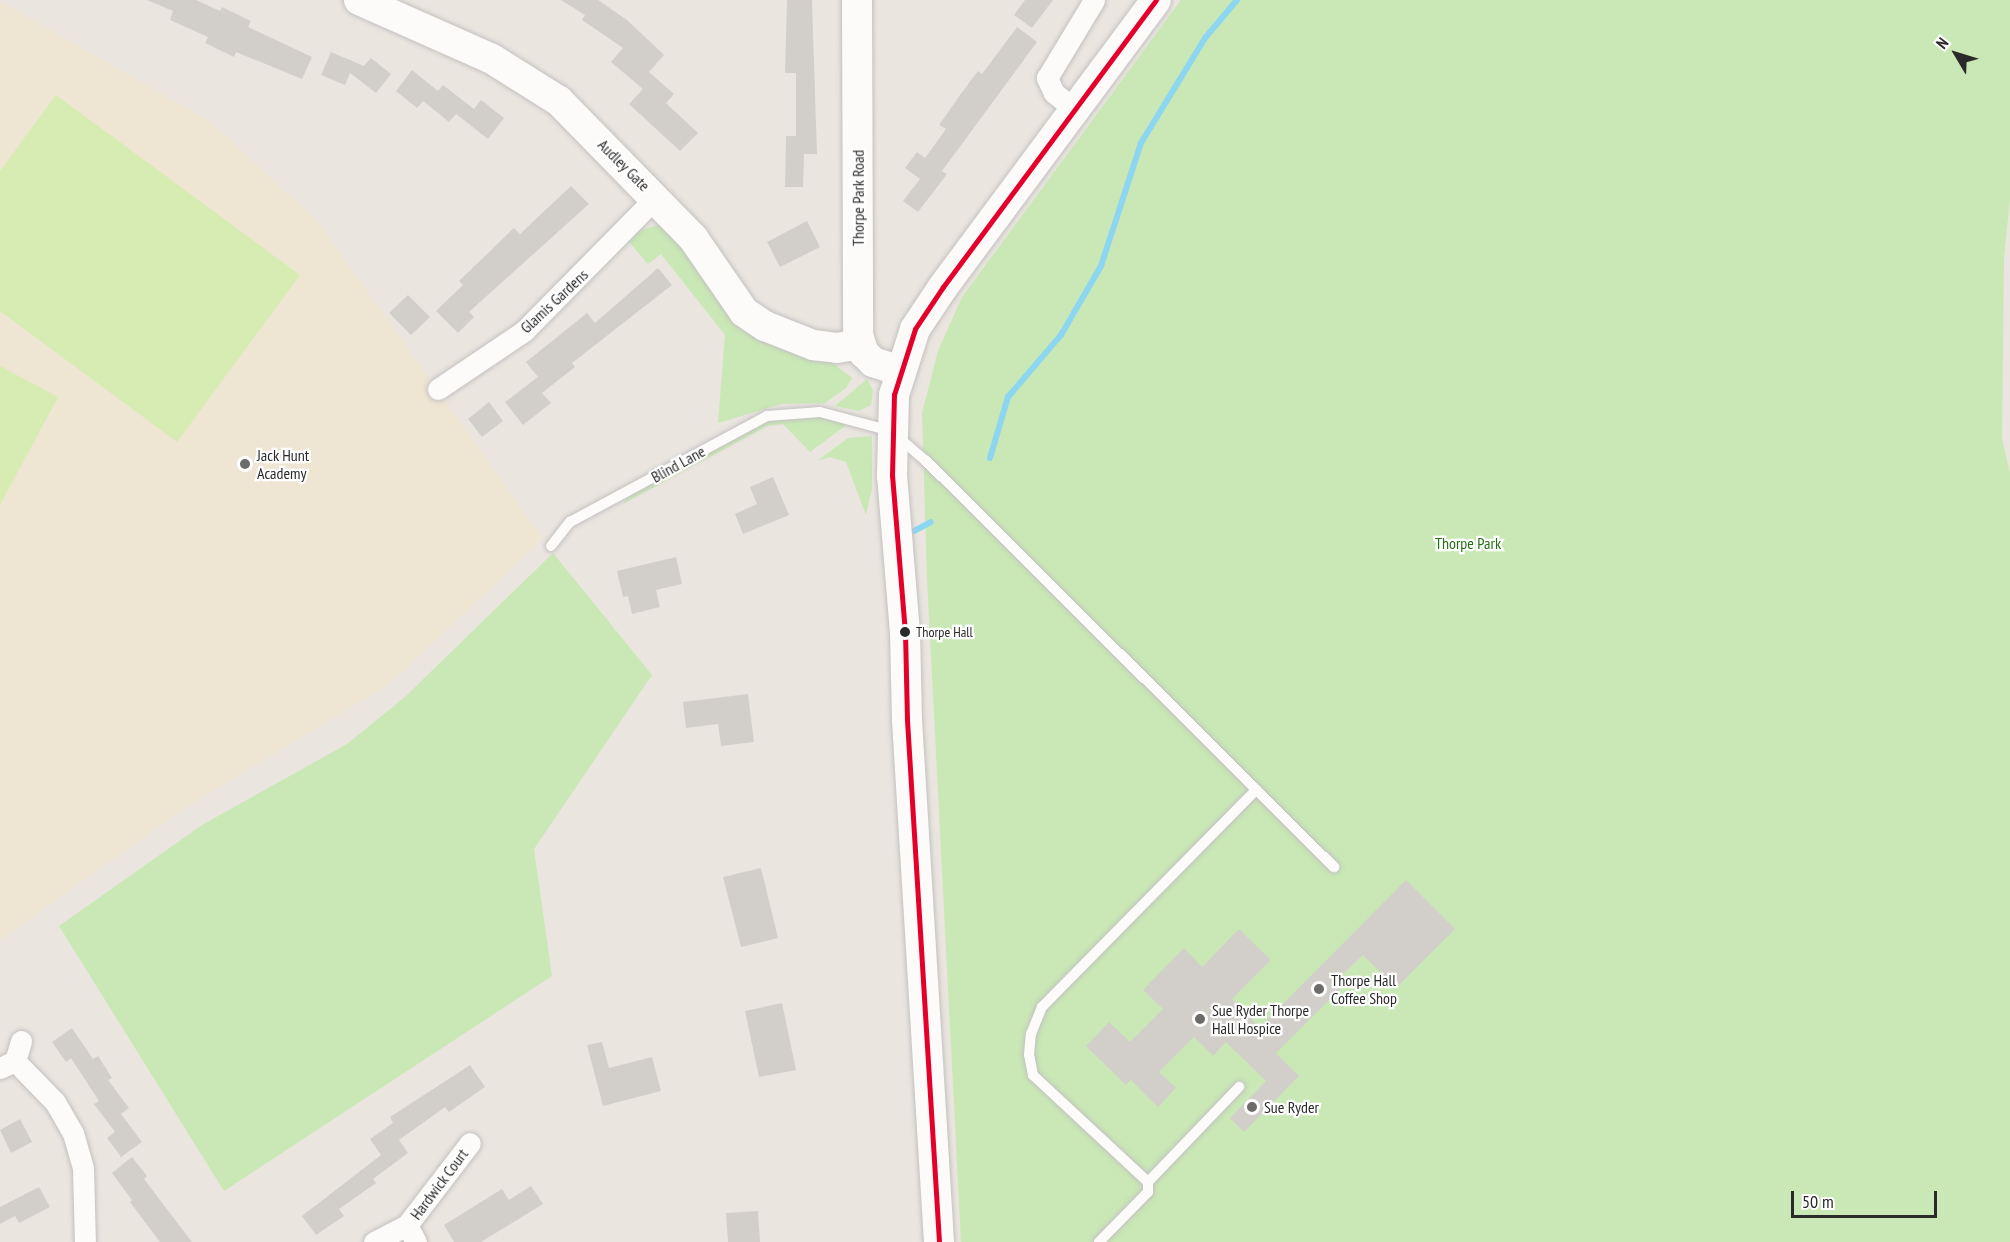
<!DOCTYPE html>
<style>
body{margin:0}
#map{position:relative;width:2010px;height:1242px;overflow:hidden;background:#eae5df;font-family:"PT Sans Narrow",sans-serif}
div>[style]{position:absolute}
.education>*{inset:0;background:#eee5d3}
.green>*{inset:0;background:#c9e8b5}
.pitch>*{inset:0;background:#d6ecb2}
.stream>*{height:6px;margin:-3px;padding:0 3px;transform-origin:3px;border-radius:3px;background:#8cd6f2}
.building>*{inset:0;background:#d2cfcb}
.roads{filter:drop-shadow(0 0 2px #c3c1c1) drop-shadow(0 0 2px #c3c1c1)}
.lane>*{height:10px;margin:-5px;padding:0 5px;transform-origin:5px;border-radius:5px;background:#fcfbfa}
.street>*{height:21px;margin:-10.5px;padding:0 10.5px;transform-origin:10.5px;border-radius:10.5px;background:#fcfbfa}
.secondary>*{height:30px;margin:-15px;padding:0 15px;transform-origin:15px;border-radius:15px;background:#fcfbfa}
.bus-1>*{height:4.5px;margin:-2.25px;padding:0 2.25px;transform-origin:2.25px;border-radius:2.25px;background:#e4002b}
.dots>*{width:16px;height:16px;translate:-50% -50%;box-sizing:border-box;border:3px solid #fff;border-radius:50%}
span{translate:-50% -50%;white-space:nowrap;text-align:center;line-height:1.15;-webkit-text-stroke:4.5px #fff;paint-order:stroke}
.bus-label{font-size:14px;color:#2a2a2a}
.left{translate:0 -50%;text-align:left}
.street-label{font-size:16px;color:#2a2a2a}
.poi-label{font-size:16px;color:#2a2a2a}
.park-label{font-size:16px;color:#246f13}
.north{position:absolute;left:1926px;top:24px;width:60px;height:60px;-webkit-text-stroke:4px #fff;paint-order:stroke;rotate:308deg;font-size:16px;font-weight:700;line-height:24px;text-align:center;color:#2a2a2a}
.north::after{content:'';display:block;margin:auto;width:21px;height:27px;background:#2a2a2a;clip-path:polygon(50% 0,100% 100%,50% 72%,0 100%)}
.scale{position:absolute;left:1791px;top:1191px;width:146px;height:27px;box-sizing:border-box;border:3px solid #2a2a2a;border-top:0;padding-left:8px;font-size:18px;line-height:21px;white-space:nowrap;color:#2a2a2a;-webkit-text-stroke:4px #fff;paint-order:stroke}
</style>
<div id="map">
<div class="education">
<i style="clip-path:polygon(0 1px,211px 122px,319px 223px,543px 539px,388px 685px,188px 806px,0 940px)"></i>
</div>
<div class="green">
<i style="clip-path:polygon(1181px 0,2010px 0,2010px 198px,2004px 258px,2002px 438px,2010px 473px,2010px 1242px,961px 1242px,927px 578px,922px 413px,938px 351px,962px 297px)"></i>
<i style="clip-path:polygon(659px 225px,678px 240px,733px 323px,764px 340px,830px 361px,852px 378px,846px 388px,825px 403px,781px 404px,718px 423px,725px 335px,661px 254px,648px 264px,629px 242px,641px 230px)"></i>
<i style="clip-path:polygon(867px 379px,873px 390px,871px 405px,859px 411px,835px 406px)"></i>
<i style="clip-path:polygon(791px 416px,821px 416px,844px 422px,845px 426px,810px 452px,783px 424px,767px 426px,623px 504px,628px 497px,763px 423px)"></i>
<i style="clip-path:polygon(872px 436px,872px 488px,866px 515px,846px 462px,830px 457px,817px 461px,848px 438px)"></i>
<i style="clip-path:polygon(553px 553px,652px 675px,534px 849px,552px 976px,224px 1191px,59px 926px,202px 825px,347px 744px,405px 697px)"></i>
</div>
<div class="pitch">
<i style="clip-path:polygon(56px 95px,300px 275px,177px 442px,0 311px,0 171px)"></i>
<i style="clip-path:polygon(0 366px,58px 397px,0 505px)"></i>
</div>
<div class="stream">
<i style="left:990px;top:458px;width:64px;rotate:-73.6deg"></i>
<i style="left:1008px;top:397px;width:82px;rotate:-49.5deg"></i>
<i style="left:1061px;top:335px;width:80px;rotate:-59.9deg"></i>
<i style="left:1101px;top:266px;width:129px;rotate:-72deg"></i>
<i style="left:1141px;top:143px;width:123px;rotate:-58.6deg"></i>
<i style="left:1205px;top:38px;width:50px;rotate:-49.9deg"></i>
<i style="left:914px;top:531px;width:19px;rotate:-28deg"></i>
</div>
<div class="building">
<i style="clip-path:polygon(147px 0,196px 0,220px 11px,222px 7px,251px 21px,248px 27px,312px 57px,302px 79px,236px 52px,234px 57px,205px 43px,208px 37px,170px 20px,173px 11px)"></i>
<i style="clip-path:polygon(561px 0,598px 0,627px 20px,664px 55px,649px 72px,674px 94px,666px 103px,698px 133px,680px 151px,629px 104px,643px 89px,611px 62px,623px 48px,582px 20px,585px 15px)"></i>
<i style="clip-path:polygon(787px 0,812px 0,817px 154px,804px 154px,803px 187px,785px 187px,786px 136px,796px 136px,796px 73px,785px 73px)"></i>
<i style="clip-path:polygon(1025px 0,1053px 0,1032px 28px,1014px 15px)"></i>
<i style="clip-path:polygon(1017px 27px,1037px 42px,942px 171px,947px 174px,918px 212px,903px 201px,920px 179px,905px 168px,917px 152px,925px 158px,946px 129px,939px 125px,960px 95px,978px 71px,982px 74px)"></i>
<i style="clip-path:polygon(331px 52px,364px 66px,371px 58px,391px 74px,376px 93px,350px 73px,345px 85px,321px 75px)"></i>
<i style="clip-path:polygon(412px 70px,438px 91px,443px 85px,474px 109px,481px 100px,504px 118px,488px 139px,456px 114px,449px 122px,423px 101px,417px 108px,396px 91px)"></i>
<i style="clip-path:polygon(571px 186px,589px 204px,469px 312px,474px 317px,458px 333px,436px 311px,463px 285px,459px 281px,514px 228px,520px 234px)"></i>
<i style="clip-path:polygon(807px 221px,820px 247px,780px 267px,767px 242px)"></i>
<i style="clip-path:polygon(658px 268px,672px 285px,572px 363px,575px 367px,542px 393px,551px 403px,523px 425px,505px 402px,538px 377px,526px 362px,587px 313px,595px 323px)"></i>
<i style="clip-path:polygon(408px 295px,430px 317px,411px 335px,389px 313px)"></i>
<i style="clip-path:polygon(489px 402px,503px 421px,482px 437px,468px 419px)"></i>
<i style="clip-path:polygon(773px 477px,789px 515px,743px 534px,735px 514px,757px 504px,750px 487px)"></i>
<i style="clip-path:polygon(676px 557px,682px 584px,656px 590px,660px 607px,632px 614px,628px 596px,623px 597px,617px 571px)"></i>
<i style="clip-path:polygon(748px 694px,754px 742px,721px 746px,718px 724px,686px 728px,683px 702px)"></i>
<i style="clip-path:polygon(761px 868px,778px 938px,741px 947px,723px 877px)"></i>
<i style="clip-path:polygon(1406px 880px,1455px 929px,1396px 988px,1363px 955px,1339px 978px,1345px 984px,1276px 1053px,1299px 1076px,1244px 1132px,1230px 1118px,1266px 1081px,1226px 1042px,1213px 1056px,1194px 1037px,1159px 1072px,1176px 1088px,1158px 1107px,1131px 1080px,1126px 1085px,1086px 1046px,1109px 1022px,1130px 1042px,1163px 1009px,1143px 990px,1184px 948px,1202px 967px,1239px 929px,1271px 960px,1232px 999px,1260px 1027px)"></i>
<i style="clip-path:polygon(782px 1003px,796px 1070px,759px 1077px,745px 1011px)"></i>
<i style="clip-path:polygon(72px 1028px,93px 1059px,98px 1056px,112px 1078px,108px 1080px,129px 1108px,121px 1114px,142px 1142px,121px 1157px,107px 1138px,115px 1132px,94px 1104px,99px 1101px,71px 1058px,66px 1062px,52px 1042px)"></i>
<i style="clip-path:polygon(602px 1042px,609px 1068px,652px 1057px,661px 1091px,603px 1106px,587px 1045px)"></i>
<i style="clip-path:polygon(470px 1065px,485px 1087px,449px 1112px,445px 1107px,399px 1140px,408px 1153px,373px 1179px,376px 1183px,339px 1209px,344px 1216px,316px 1235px,302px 1216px,381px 1155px,370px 1139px,393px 1123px,390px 1117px)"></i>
<i style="clip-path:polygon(20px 1119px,32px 1142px,11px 1153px,0 1130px)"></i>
<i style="clip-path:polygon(132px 1157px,147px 1176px,144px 1179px,192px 1242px,160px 1242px,130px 1202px,132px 1200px,112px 1173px)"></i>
<i style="clip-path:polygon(531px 1186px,543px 1204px,481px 1242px,454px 1242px,444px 1225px,502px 1189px,509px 1200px)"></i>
<i style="clip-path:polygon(39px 1187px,50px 1207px,19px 1223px,15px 1216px,0 1224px,0 1207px)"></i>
<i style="clip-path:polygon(758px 1211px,760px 1242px,728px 1242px,726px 1213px)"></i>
</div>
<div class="roads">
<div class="lane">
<i style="left:551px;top:546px;width:31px;rotate:-52deg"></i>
<i style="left:570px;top:522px;width:224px;rotate:-28.3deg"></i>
<i style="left:767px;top:416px;width:53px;rotate:-4.3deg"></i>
<i style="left:820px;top:412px;width:73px;rotate:15deg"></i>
<i style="left:891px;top:431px;width:46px;rotate:40.6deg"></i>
<i style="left:926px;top:461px;width:576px;rotate:44.86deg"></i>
<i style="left:1148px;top:1182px;width:132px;rotate:-46.2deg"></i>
<i style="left:1099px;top:1242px;width:70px;rotate:-45.6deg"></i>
<i style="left:1148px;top:1192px;width:10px;rotate:-90deg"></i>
<i style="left:1148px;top:1182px;width:157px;rotate:-137.1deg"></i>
<i style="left:1033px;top:1075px;width:20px;rotate:-101deg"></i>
<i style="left:1029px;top:1055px;width:21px;rotate:-85deg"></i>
<i style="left:1031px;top:1034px;width:29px;rotate:-68deg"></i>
<i style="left:1042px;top:1007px;width:305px;rotate:-45.4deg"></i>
</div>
<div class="street">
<i style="left:1074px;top:109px;width:26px;rotate:-141deg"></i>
<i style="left:1054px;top:93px;width:17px;rotate:-115deg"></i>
<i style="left:1047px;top:78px;width:91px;rotate:-58.9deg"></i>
<i style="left:438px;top:389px;width:104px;rotate:-34deg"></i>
<i style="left:524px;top:331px;width:188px;rotate:-45.4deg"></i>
<i style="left:15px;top:1061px;width:57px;rotate:45.7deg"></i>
<i style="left:55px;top:1102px;width:36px;rotate:60deg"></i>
<i style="left:73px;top:1133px;width:36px;rotate:74deg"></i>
<i style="left:83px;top:1168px;width:74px;rotate:88.5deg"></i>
<i style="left:0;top:1068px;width:17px;rotate:-25deg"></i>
<i style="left:15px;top:1061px;width:21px;rotate:-73deg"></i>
<i style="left:407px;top:1225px;width:19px;rotate:62deg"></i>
<i style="left:374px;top:1242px;width:37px;rotate:-27deg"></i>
<i style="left:407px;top:1225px;width:103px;rotate:-52.5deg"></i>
</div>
<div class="secondary">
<i style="left:359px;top:0;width:145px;rotate:23.9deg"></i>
<i style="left:492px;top:59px;width:79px;rotate:32.1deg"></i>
<i style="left:559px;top:101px;width:192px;rotate:45.6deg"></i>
<i style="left:693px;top:238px;width:90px;rotate:55.4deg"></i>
<i style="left:744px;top:312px;width:25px;rotate:34deg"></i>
<i style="left:765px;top:326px;width:52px;rotate:21.6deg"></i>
<i style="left:813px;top:345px;width:24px;rotate:7deg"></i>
<i style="left:837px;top:348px;width:23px;rotate:-10deg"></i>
<i style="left:857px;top:0;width:335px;rotate:89.8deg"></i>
<i style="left:858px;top:335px;width:19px;rotate:72deg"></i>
<i style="left:864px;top:353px;width:13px;rotate:45deg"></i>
<i style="left:873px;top:362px;width:28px;rotate:18deg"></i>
<i style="left:939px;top:1242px;width:523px;rotate:-93.51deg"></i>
<i style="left:907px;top:720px;width:87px;rotate:-91.3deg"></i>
<i style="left:905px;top:633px;width:158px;rotate:-94.7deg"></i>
<i style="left:892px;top:476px;width:81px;rotate:-88.6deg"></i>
<i style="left:894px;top:395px;width:69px;rotate:-72.3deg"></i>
<i style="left:915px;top:329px;width:50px;rotate:-56.3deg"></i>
<i style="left:943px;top:287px;width:357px;rotate:-53.4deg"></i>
</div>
</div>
<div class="bus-1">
<i style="left:939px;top:1242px;width:523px;rotate:-93.51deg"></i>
<i style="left:907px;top:720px;width:87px;rotate:-91.3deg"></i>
<i style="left:905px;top:633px;width:158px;rotate:-94.7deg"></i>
<i style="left:892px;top:476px;width:81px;rotate:-88.6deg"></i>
<i style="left:894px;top:395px;width:69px;rotate:-72.3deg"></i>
<i style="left:915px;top:329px;width:50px;rotate:-56.3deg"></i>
<i style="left:943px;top:287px;width:357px;rotate:-53.4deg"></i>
</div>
<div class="dots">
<i style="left:245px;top:464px;background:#6d6b69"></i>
<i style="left:905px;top:632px;background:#2a2a2a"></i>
<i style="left:1319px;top:989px;background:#6d6b69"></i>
<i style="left:1200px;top:1019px;background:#6d6b69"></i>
<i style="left:1252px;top:1107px;background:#6d6b69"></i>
</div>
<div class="bus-label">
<span class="left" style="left:916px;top:632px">Thorpe Hall</span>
</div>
<div class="street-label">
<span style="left:624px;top:165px;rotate:45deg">Audley Gate</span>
<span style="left:858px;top:198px;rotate:-90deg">Thorpe Park Road</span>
<span style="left:554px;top:301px;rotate:-43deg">Glamis Gardens</span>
<span style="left:678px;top:464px;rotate:-29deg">Blind Lane</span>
<span style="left:439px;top:1184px;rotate:-53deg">Hardwick Court</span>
</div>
<div class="poi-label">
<span class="left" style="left:257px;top:464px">Jack Hunt<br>Academy</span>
<span class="left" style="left:1331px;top:989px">Thorpe Hall<br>Coffee Shop</span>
<span class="left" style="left:1212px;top:1019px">Sue Ryder Thorpe<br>Hall Hospice</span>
<span class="left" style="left:1264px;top:1107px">Sue Ryder</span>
</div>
<div class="park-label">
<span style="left:1468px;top:543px">Thorpe Park</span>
</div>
<div class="north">N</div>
<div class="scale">50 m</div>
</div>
